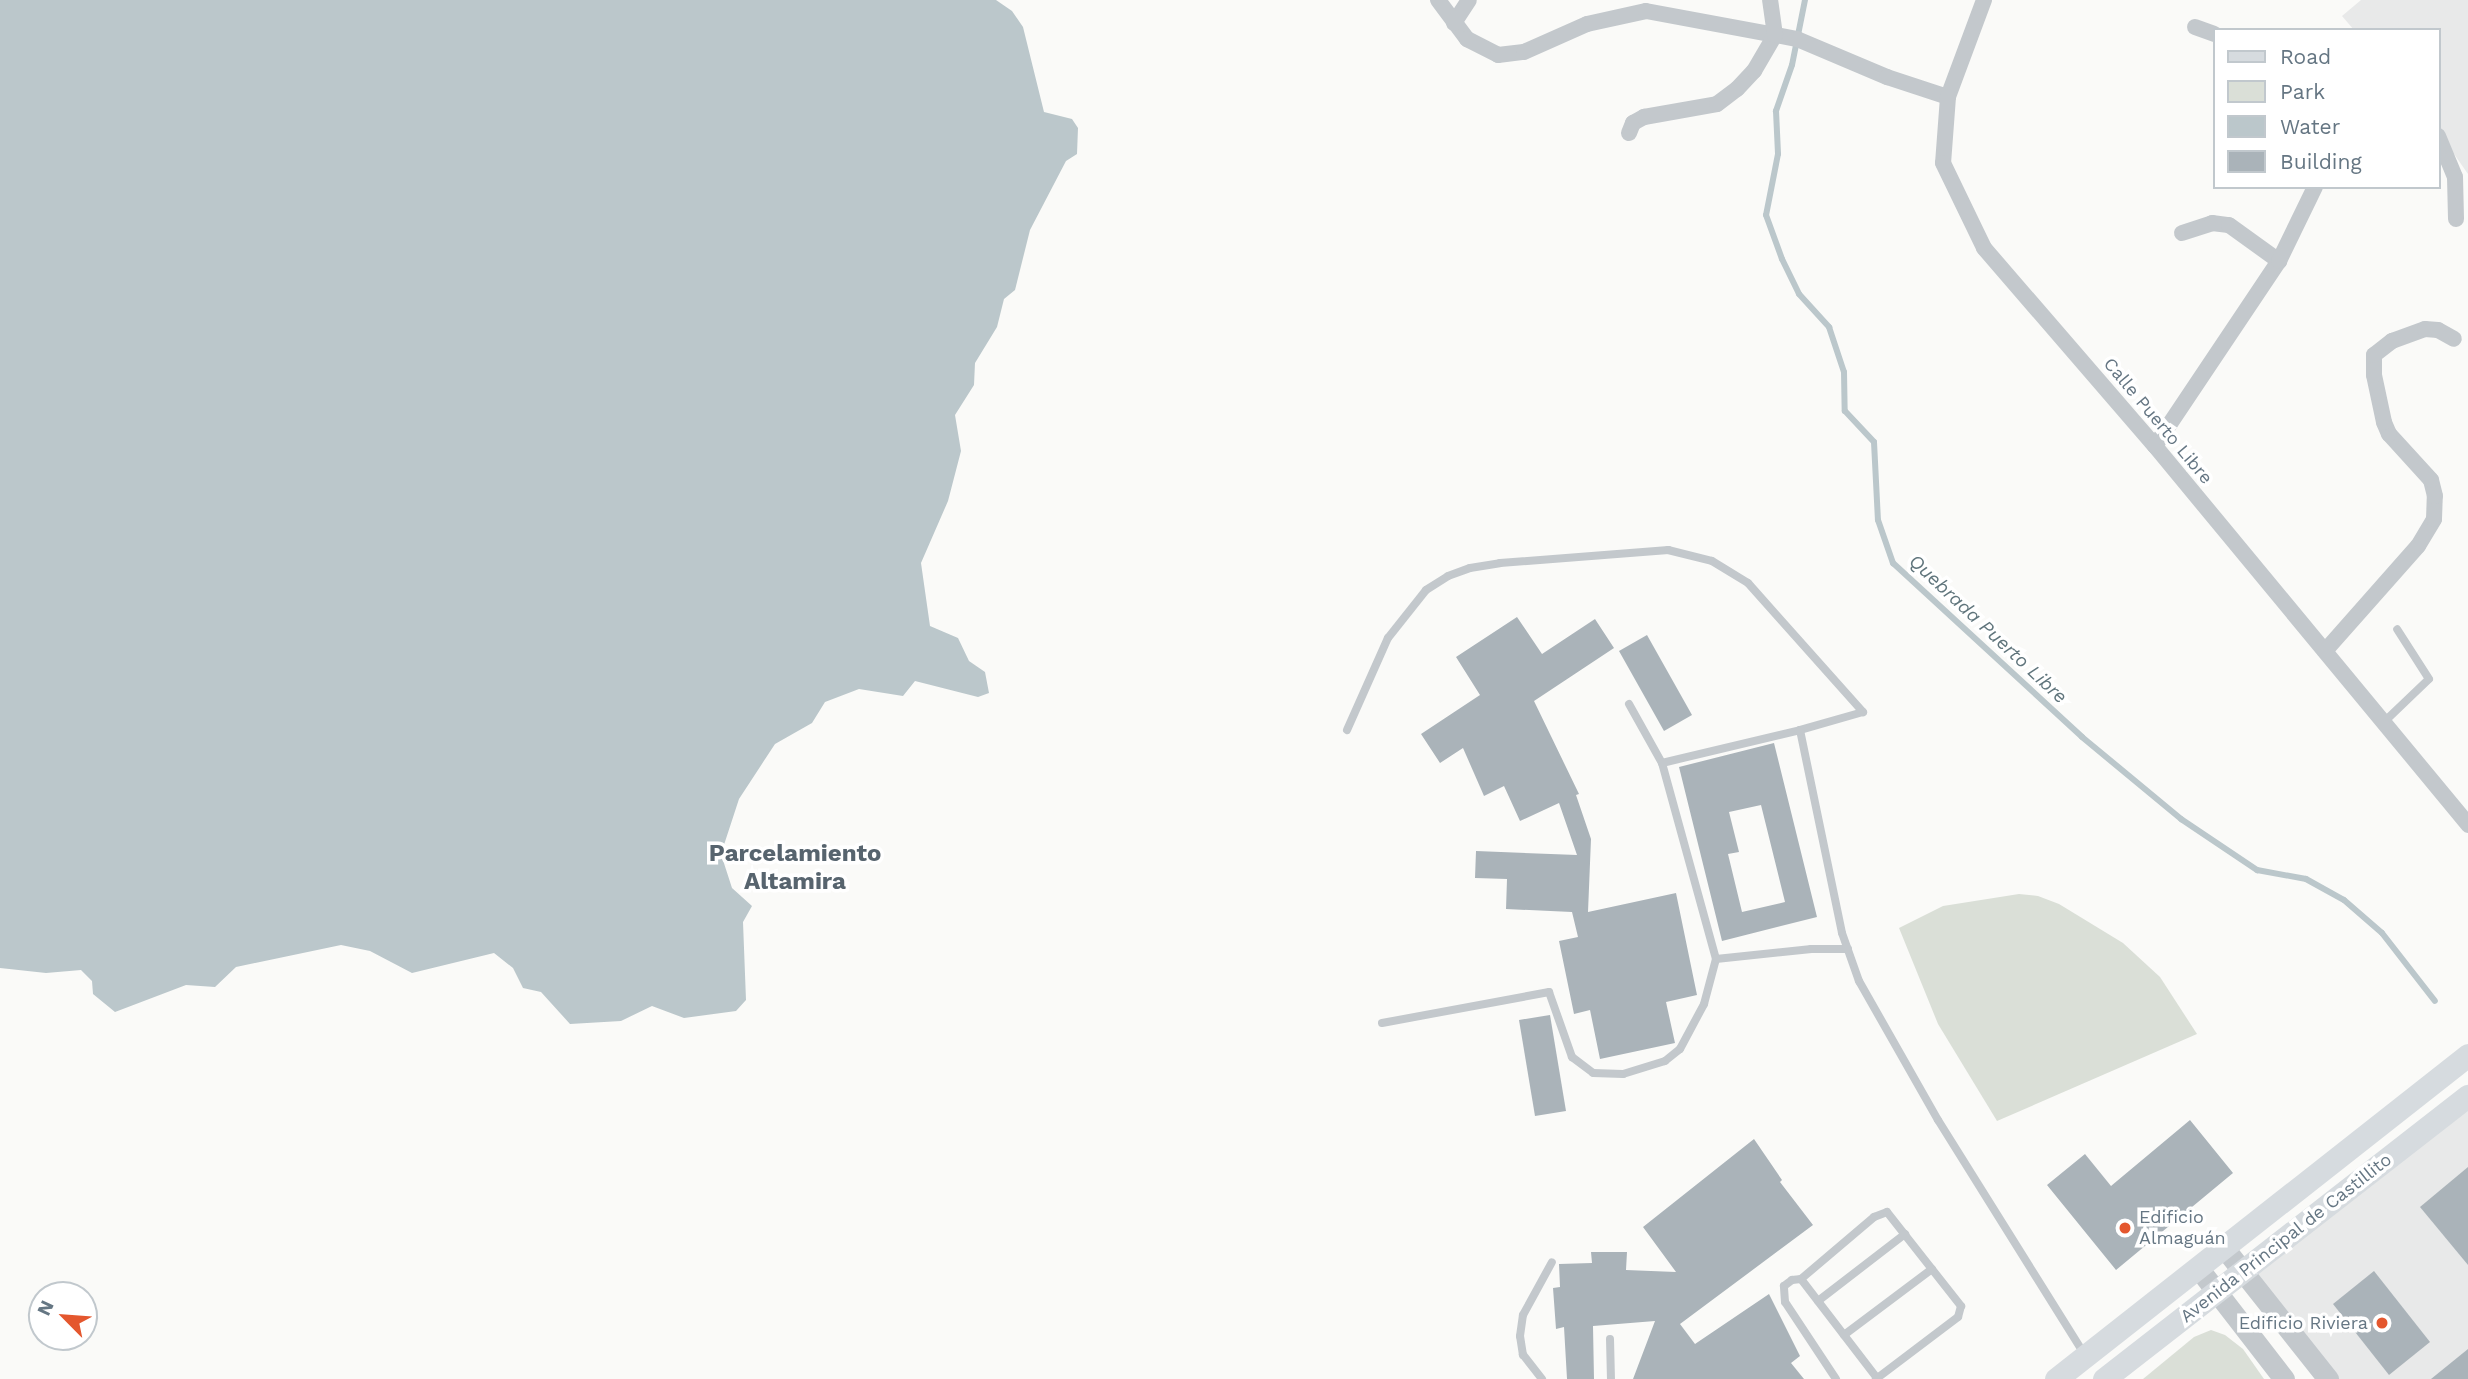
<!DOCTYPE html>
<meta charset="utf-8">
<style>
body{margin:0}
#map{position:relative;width:2468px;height:1379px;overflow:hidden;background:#fafaf8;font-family:"Work Sans",sans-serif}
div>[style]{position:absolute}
.built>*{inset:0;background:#e8e9e9}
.green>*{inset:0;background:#dadfd7}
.water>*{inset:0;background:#bbc7cb}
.stream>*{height:6px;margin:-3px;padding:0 3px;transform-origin:3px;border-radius:3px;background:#bbc7cb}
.building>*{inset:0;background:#aab3b9}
.service>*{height:8px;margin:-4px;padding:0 4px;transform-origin:4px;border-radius:4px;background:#c3c8cc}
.minor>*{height:16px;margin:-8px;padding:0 8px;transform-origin:8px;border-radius:8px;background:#c3c8cc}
.tertiary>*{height:21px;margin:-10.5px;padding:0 10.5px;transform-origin:10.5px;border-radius:10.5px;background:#c3c8cc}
.secondary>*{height:23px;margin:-11.5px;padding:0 11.5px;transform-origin:11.5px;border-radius:11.5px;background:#d6dbdf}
.dots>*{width:19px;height:19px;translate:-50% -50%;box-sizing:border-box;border:4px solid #fff;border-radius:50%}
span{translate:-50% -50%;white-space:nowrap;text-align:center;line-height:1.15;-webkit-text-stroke:7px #fff;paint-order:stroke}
.street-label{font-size:18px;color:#657683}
.poi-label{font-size:18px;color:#657683}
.left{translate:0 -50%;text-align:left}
.right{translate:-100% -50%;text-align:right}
.water-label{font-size:19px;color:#60757c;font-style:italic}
.district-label{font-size:24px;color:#57646e;font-weight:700}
.legend{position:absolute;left:2213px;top:28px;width:228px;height:161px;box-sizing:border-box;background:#fff;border:2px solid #c1c8cd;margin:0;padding:9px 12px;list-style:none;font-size:21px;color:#657683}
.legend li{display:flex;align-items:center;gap:14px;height:35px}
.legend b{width:35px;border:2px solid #c1c8cd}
.north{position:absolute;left:28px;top:1281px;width:70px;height:70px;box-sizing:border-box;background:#fff;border:2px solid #c1c8cd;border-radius:50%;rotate:295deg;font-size:19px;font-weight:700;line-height:28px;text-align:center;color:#657683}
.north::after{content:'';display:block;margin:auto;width:24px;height:32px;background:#e4572e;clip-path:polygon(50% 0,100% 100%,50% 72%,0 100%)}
</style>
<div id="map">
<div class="built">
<i style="clip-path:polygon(2361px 0,2468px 0,2468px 174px,2438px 131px,2438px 30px,2354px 30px,2342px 16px)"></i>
<i style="clip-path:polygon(2468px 1096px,2468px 1379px,2328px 1379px,2244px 1272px)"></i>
</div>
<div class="green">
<i style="clip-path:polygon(2019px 894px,2038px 896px,2059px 904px,2123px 943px,2160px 977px,2197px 1034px,1997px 1121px,1938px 1024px,1899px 928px,1943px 906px)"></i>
<i style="clip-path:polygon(2211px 1330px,2225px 1335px,2243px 1349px,2264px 1379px,2143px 1379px,2194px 1337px)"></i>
</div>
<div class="water">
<i style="clip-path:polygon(0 0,996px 0,1012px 11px,1023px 27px,1044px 112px,1072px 119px,1078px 128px,1077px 154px,1066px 161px,1030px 230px,1015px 290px,1004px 299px,997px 327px,975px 363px,974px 385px,955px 415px,961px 451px,948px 501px,921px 563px,930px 626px,958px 638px,969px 661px,985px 672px,989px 693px,978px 697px,915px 681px,903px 696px,859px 689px,825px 702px,812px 723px,775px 744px,739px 799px,721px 854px,732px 888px,752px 906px,743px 922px,746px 1000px,736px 1011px,684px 1018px,652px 1006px,621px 1021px,570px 1024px,541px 992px,523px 988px,513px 968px,494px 953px,412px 973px,370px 951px,341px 945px,236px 967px,215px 987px,186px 985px,115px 1012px,93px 994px,92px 981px,81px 970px,46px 973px,0 968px)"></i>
</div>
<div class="stream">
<i style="left:1805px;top:0;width:66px;rotate:101.3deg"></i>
<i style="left:1792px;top:65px;width:49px;rotate:109.2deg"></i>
<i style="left:1776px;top:111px;width:43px;rotate:87.3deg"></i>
<i style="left:1778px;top:154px;width:62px;rotate:101.1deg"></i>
<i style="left:1766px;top:215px;width:47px;rotate:70deg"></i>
<i style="left:1782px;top:259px;width:39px;rotate:64deg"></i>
<i style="left:1799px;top:294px;width:45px;rotate:47.7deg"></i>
<i style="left:1829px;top:327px;width:47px;rotate:71.6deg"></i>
<i style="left:1844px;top:372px;width:39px;rotate:89deg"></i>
<i style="left:1845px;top:411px;width:42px;rotate:46.9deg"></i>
<i style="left:1874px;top:442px;width:78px;rotate:87.1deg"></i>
<i style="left:1878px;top:520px;width:46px;rotate:70.8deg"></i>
<i style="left:1893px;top:563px;width:257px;rotate:42.6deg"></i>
<i style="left:2082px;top:737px;width:129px;rotate:39.6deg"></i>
<i style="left:2181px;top:819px;width:92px;rotate:33.9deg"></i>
<i style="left:2257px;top:870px;width:50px;rotate:10.4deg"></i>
<i style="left:2306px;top:879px;width:43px;rotate:28.9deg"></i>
<i style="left:2344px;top:900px;width:50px;rotate:41deg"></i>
<i style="left:2382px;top:933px;width:86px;rotate:52.1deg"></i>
</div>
<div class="building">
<i style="clip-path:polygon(1517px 617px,1542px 654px,1595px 619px,1614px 648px,1534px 701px,1579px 794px,1576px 795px,1591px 839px,1588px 912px,1676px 893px,1697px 995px,1666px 1002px,1675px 1043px,1600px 1059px,1590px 1010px,1574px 1014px,1559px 941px,1578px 937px,1572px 912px,1506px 909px,1507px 879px,1475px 878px,1476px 851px,1577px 855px,1559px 803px,1520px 821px,1504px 786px,1484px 796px,1463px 748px,1440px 763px,1421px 734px,1480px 695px,1456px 657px)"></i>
<i style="clip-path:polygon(1647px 635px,1692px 715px,1664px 731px,1619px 651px)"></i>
<i style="clip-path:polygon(evenodd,1774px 743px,1817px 917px,1722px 941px,1679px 767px,1774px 743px,1761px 805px,1785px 902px,1742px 912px,1728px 854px,1739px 852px,1729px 812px,1761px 805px)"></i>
<i style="clip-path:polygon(1550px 1015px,1566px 1111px,1535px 1116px,1519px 1020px)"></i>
<i style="clip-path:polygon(2190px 1120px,2233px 1173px,2116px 1270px,2047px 1185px,2085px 1154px,2111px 1186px)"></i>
<i style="clip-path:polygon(1754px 1139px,1782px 1180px,1780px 1182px,1813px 1225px,1680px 1324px,1695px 1344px,1769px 1294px,1800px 1356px,1791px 1363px,1804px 1379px,1633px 1379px,1655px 1321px,1593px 1326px,1594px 1379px,1567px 1379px,1564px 1327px,1556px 1329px,1553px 1288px,1560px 1287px,1559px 1264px,1592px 1263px,1591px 1252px,1627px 1252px,1626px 1270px,1676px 1272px,1643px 1227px)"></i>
<i style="clip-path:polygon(2468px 1167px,2468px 1265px,2420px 1207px)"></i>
<i style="clip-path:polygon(2374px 1271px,2430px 1342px,2389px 1375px,2333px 1304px)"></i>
<i style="clip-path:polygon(2468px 1349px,2468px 1379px,2431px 1379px)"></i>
</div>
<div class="service">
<i style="left:1629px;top:704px;width:68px;rotate:60.8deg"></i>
<i style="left:1662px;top:763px;width:203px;rotate:74.6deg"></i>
<i style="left:1716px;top:959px;width:96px;rotate:-6deg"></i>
<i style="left:1811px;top:949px;width:37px"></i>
<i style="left:2384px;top:722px;width:62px;rotate:-43.7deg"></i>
<i style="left:2429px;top:679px;width:59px;rotate:-122.6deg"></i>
<i style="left:1347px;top:730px;width:101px;rotate:-66deg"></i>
<i style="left:1388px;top:638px;width:61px;rotate:-51.6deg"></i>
<i style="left:1426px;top:590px;width:26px;rotate:-32deg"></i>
<i style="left:1448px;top:576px;width:23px;rotate:-20deg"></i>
<i style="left:1470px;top:568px;width:30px;rotate:-9deg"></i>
<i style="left:1500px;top:563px;width:169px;rotate:-4.4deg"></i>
<i style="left:1668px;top:550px;width:45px;rotate:14deg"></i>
<i style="left:1712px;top:561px;width:42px;rotate:31.4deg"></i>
<i style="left:1748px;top:583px;width:173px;rotate:48.3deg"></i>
<i style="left:1863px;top:712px;width:66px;rotate:164.1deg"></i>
<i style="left:1662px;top:763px;width:142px;rotate:-13.4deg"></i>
<i style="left:1800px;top:730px;width:207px;rotate:78.3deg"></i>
<i style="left:1842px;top:933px;width:51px;rotate:70.5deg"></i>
<i style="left:1859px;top:981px;width:160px;rotate:60.4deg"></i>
<i style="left:1938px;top:1120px;width:277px;rotate:58deg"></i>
<i style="left:1382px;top:1023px;width:170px;rotate:-10.5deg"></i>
<i style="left:1549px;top:992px;width:69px;rotate:70.5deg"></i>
<i style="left:1572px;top:1057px;width:26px;rotate:37deg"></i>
<i style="left:1593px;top:1073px;width:30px;rotate:2deg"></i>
<i style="left:1623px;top:1074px;width:44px;rotate:-17.2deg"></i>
<i style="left:1665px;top:1061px;width:19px;rotate:-39deg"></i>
<i style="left:1680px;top:1049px;width:51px;rotate:-61.9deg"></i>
<i style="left:1704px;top:1004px;width:47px;rotate:-75.1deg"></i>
<i style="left:1801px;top:1279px;width:96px;rotate:-40.3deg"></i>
<i style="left:1874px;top:1217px;width:14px;rotate:-21deg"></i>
<i style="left:1887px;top:1212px;width:120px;rotate:51.8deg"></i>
<i style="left:1961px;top:1306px;width:11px;rotate:105deg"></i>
<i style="left:1958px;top:1317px;width:103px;rotate:142.9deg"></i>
<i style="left:1818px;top:1301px;width:110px;rotate:-37.6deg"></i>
<i style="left:1844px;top:1335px;width:110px;rotate:-36.9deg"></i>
<i style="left:1610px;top:1339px;width:40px;rotate:88.6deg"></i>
<i style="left:1542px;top:1379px;width:31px;rotate:-128deg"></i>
<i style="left:1523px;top:1355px;width:19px;rotate:-99deg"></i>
<i style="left:1520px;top:1336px;width:21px;rotate:-82deg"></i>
<i style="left:1523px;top:1315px;width:60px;rotate:-61.3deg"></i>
<i style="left:1836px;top:1379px;width:92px;rotate:-123.5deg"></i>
<i style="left:1785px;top:1302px;width:16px;rotate:-94deg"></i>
<i style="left:1784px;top:1286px;width:10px;rotate:-37deg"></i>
<i style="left:1792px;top:1280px;width:9px;rotate:-6deg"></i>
<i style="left:1801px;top:1279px;width:125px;rotate:52.5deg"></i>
</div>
<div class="minor">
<i style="left:1438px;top:0;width:49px;rotate:53.4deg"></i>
<i style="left:1467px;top:39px;width:35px;rotate:27deg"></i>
<i style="left:1498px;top:55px;width:26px;rotate:-7deg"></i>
<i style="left:1524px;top:52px;width:69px;rotate:-24deg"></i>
<i style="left:1587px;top:24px;width:60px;rotate:-12.4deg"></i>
<i style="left:1646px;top:11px;width:154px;rotate:10.5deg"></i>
<i style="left:1797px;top:39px;width:98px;rotate:22.9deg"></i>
<i style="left:1887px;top:77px;width:64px;rotate:18.2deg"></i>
<i style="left:1984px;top:0;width:103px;rotate:110.4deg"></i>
<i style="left:1948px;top:97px;width:66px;rotate:94.3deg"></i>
<i style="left:1943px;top:163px;width:94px;rotate:64.2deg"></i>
<i style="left:1984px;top:248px;width:262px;rotate:49.2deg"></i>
<i style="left:2155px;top:446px;width:492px;rotate:50.4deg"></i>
<i style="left:1454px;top:23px;width:27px;rotate:-57deg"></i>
<i style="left:2195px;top:27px;width:20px;rotate:20deg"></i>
<i style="left:1629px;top:133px;width:11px;rotate:-68deg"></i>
<i style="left:1633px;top:123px;width:13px;rotate:-29deg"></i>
<i style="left:1644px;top:117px;width:74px;rotate:-10.1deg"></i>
<i style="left:1717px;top:104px;width:25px;rotate:-37deg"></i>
<i style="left:1737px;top:89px;width:25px;rotate:-47deg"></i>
<i style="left:1754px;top:71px;width:42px;rotate:-59.7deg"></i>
<i style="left:1775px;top:35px;width:35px;rotate:-98deg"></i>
<i style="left:2438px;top:136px;width:44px;rotate:67.5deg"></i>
<i style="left:2455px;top:177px;width:42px;rotate:88.6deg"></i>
<i style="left:2182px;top:233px;width:32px;rotate:-18deg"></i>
<i style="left:2212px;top:223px;width:17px;rotate:7deg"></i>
<i style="left:2229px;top:225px;width:62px;rotate:35.8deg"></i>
<i style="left:2155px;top:446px;width:223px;rotate:-56.2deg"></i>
<i style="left:2279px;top:261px;width:82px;rotate:-64.1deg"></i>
<i style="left:2325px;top:651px;width:140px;rotate:-48.5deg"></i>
<i style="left:2418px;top:546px;width:31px;rotate:-59deg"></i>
<i style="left:2434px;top:519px;width:23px;rotate:-88deg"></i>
<i style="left:2435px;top:496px;width:16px;rotate:-104deg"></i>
<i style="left:2431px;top:480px;width:62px;rotate:-132.4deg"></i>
<i style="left:2389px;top:434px;width:13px;rotate:-113deg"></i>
<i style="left:2384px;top:422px;width:48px;rotate:-102deg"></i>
<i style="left:2374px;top:375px;width:20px;rotate:-90deg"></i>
<i style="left:2374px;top:355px;width:23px;rotate:-38deg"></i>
<i style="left:2392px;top:341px;width:35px;rotate:-20deg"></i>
<i style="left:2425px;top:329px;width:13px;rotate:4deg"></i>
<i style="left:2438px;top:330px;width:18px;rotate:29deg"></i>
</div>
<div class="tertiary">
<i style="left:2225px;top:1249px;width:166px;rotate:51.6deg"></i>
<i style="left:2199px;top:1269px;width:139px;rotate:52.3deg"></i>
</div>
<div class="secondary">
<i style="left:2056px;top:1379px;width:524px;rotate:-38.18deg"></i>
<i style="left:2104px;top:1379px;width:461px;rotate:-37.9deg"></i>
</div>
<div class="dots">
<i style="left:2125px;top:1228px;background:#e4572e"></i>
<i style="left:2382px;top:1323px;background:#e4572e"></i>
</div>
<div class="street-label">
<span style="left:2158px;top:421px;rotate:50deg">Calle Puerto Libre</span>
<span style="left:2286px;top:1238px;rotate:-38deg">Avenida Principal de Castillito</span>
</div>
<div class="poi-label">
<span class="left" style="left:2139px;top:1228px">Edificio<br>Almaguán</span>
<span class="right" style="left:2368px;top:1323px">Edificio Riviera</span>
</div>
<div class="water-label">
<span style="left:1988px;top:629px;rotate:43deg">Quebrada Puerto Libre</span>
</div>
<div class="district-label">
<span style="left:795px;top:868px">Parcelamiento<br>Altamira</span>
</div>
<ul class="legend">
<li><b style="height:9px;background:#d6dbdf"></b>Road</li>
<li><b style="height:19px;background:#dadfd7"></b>Park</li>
<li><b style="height:19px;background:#bbc7cb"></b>Water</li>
<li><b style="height:19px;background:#aab3b9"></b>Building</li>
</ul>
<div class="north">N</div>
</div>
